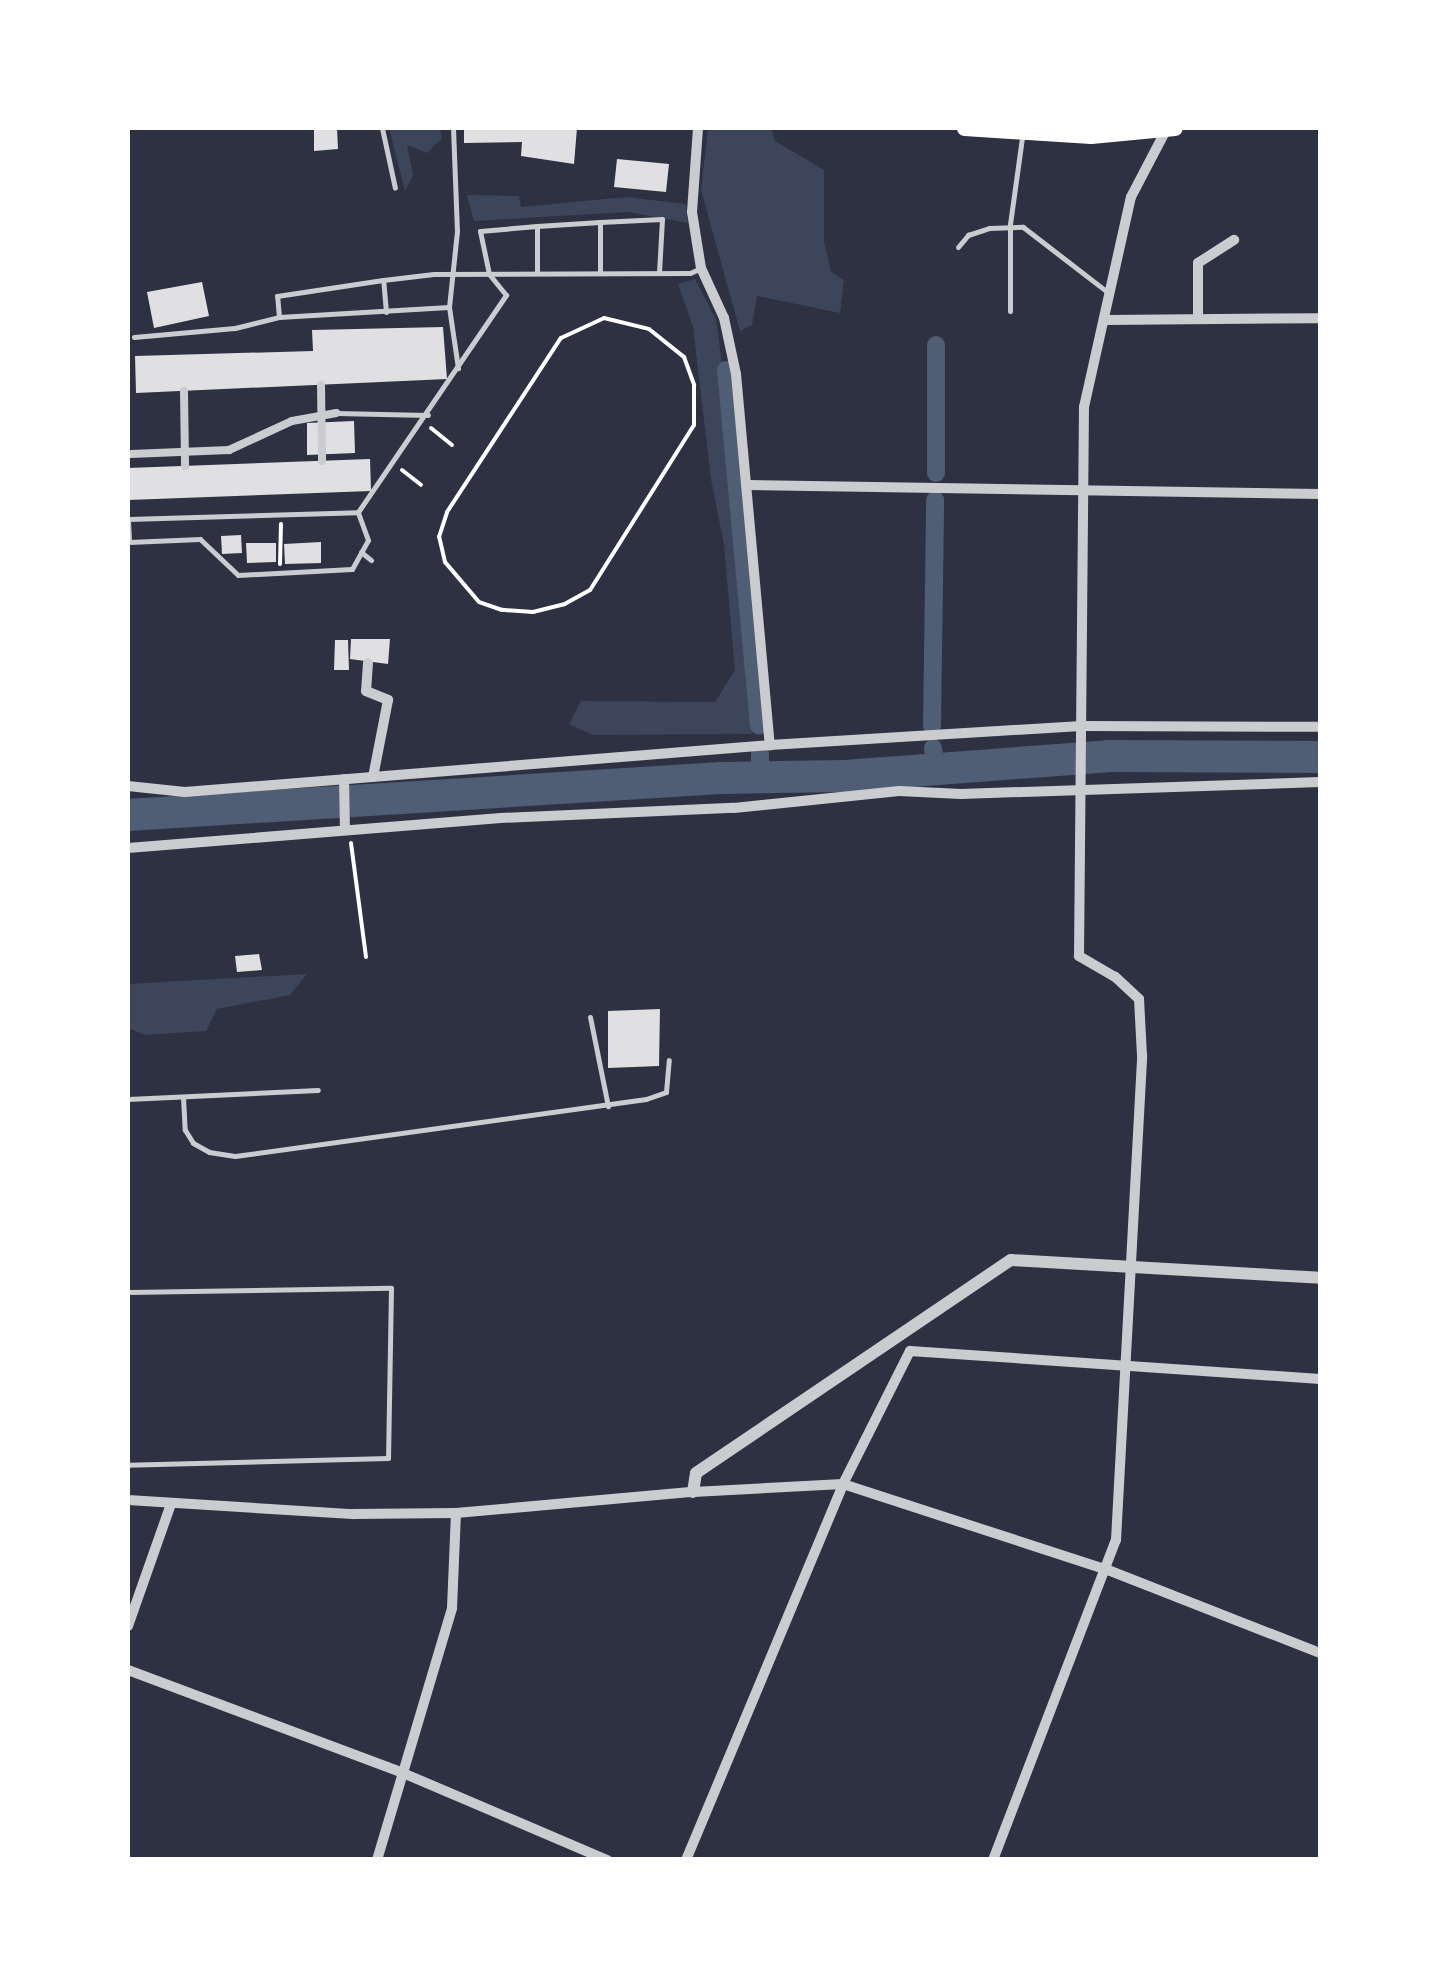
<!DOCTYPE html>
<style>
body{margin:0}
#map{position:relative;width:1448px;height:1987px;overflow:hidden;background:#2d3142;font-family:Ubuntu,sans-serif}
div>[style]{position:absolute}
.green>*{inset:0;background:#3c4559}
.canal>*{height:18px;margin:-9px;padding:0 9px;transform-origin:9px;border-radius:9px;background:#4f5d75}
.river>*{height:32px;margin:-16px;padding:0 16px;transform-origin:16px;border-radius:16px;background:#4f5d75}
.building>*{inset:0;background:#e0e0e3}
.path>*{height:4px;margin:-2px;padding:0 2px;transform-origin:2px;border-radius:2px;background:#fff}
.service>*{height:5px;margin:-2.5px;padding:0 2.5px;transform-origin:2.5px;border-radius:2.5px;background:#caccd0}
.pedestrian>*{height:8px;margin:-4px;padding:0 4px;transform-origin:4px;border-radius:4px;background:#caccd0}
.minor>*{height:10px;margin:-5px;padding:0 5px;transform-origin:5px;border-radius:5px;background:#caccd0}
.tertiary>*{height:12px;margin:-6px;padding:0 6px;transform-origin:6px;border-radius:6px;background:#caccd0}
.primary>*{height:15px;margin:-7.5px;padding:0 7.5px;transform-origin:7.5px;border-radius:7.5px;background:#fff}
span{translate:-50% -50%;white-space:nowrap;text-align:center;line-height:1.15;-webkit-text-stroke:9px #fff;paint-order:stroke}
.frame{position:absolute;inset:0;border:130px solid #fff;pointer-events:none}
</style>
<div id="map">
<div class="green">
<i style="clip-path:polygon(389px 128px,440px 128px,442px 138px,427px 153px,407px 145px,413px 175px,405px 191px)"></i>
<i style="clip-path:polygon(708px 128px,771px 128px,775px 141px,824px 170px,824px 241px,831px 272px,844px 280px,840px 313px,757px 296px,752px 325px,740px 331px,701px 190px)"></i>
<i style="clip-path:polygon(467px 195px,519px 196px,521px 207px,626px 197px,686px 204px,688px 223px,628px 212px,474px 221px)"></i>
<i style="clip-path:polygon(695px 279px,716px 319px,728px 407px,756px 705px,752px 734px,593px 735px,569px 724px,581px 701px,715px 702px,735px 670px,724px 545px,711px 479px,693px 327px,678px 284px)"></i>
<i style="clip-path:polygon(307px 974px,290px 995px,217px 1009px,206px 1031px,145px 1035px,128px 1028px,128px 984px)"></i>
</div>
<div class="canal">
<i style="left:726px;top:370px;width:357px;rotate:84.7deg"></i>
<i style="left:936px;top:473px;width:128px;rotate:-90deg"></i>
<i style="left:932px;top:726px;width:226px;rotate:-89.2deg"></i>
<i style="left:933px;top:748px;width:19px;rotate:81deg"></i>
<i style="left:760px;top:776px;width:22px;rotate:-90deg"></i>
</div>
<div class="river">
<i style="left:128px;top:815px;width:594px;rotate:-3.57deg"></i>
<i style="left:721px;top:778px;width:124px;rotate:-0.9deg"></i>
<i style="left:845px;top:776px;width:264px;rotate:-4.3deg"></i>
<i style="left:1108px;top:756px;width:212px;rotate:0.3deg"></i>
</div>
<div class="building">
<i style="clip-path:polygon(314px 128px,337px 128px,338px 149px,314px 151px)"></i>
<i style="clip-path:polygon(464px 128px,577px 128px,574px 164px,521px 156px,522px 142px,464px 143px)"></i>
<i style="clip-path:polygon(617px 159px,669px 164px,666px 192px,614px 187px)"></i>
<i style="clip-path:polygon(202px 282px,209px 316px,154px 328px,147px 292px)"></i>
<i style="clip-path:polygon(443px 327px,447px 379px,136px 393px,135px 356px,313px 351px,312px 330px)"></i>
<i style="clip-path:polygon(354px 421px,355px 453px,307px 455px,307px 423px)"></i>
<i style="clip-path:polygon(370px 459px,371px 491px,128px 500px,128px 468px)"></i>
<i style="clip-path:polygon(241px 535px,242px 553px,222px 554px,221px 536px)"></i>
<i style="clip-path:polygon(321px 542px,321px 563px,285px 564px,284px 544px)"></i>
<i style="clip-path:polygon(246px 543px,276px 543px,276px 562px,247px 563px)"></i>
<i style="clip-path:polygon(351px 639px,390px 639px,388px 664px,350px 659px)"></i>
<i style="clip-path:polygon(335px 640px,348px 640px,349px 670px,334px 670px)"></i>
<i style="clip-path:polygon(259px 954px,262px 970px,237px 972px,235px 956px)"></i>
<i style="clip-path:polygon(660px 1009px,659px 1066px,608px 1068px,608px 1011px)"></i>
</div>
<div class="path">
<i style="left:604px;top:318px;width:46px;rotate:13.7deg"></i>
<i style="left:649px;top:329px;width:45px;rotate:38.7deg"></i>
<i style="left:684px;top:357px;width:30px;rotate:70deg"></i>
<i style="left:694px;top:385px;width:40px;rotate:90deg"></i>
<i style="left:694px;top:425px;width:195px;rotate:122.2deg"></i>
<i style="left:590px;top:590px;width:29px;rotate:151deg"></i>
<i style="left:565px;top:604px;width:33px;rotate:166deg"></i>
<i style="left:533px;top:612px;width:31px;rotate:-176deg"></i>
<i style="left:502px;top:610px;width:24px;rotate:-161deg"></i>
<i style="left:479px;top:602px;width:52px;rotate:-130.4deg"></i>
<i style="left:445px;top:562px;width:26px;rotate:-103deg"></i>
<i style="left:439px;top:537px;width:26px;rotate:-72deg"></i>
<i style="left:447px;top:512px;width:208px;rotate:-56.8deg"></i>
<i style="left:561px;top:338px;width:47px;rotate:-24.9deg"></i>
<i style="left:431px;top:428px;width:27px;rotate:39deg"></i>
<i style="left:402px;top:470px;width:24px;rotate:38deg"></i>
<i style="left:280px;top:564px;width:40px;rotate:-88.6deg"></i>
<i style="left:351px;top:843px;width:115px;rotate:82.5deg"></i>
</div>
<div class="service">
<i style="left:382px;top:128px;width:61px;rotate:77.8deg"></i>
<i style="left:453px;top:128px;width:103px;rotate:87.8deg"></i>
<i style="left:457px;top:231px;width:76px;rotate:96deg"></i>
<i style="left:449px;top:307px;width:62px;rotate:81.6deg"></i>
<i style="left:600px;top:222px;width:62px;rotate:-2.8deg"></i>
<i style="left:662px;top:219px;width:54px;rotate:93.2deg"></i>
<i style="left:958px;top:247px;width:16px;rotate:-50deg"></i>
<i style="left:968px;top:235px;width:22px;rotate:-18deg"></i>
<i style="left:989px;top:228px;width:34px;rotate:-2deg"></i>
<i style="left:1023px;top:227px;width:110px;rotate:37.6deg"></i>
<i style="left:537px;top:273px;width:47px;rotate:-90deg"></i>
<i style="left:537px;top:226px;width:63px;rotate:-3.6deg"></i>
<i style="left:600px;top:222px;width:51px;rotate:90deg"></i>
<i style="left:1010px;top:311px;width:87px;rotate:-90deg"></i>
<i style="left:1010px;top:224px;width:88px;rotate:-82.1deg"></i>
<i style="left:386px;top:312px;width:32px;rotate:-95deg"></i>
<i style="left:383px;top:280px;width:51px;rotate:-6.7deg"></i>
<i style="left:434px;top:274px;width:256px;rotate:-0.2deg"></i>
<i style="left:690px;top:273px;width:12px;rotate:-24deg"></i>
<i style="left:279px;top:317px;width:21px;rotate:-95deg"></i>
<i style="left:277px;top:296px;width:107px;rotate:-8.6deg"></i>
<i style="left:134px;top:337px;width:101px;rotate:-5.1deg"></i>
<i style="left:235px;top:328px;width:45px;rotate:-14deg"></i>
<i style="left:279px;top:317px;width:170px;rotate:-3.4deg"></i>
<i style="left:336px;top:413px;width:92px;rotate:1.2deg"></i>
<i style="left:128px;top:519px;width:230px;rotate:-1.7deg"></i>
<i style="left:358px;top:512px;width:263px;rotate:-55.7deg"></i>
<i style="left:506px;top:295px;width:27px;rotate:-129deg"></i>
<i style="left:489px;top:274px;width:44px;rotate:-101.8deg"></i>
<i style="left:480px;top:231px;width:57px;rotate:-5deg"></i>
<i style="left:128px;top:521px;width:21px;rotate:87deg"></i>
<i style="left:129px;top:542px;width:71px;rotate:-2.4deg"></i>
<i style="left:200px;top:539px;width:52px;rotate:43.5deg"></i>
<i style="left:238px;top:575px;width:114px;rotate:-3deg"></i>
<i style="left:352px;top:569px;width:33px;rotate:-61deg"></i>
<i style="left:368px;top:540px;width:30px;rotate:-110deg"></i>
<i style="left:361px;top:552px;width:13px;rotate:39deg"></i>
<i style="left:590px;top:1017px;width:91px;rotate:78.6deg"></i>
<i style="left:183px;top:1097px;width:33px;rotate:87deg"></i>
<i style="left:185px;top:1130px;width:15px;rotate:58deg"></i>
<i style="left:193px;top:1143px;width:18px;rotate:29deg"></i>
<i style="left:209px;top:1152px;width:26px;rotate:9deg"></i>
<i style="left:235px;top:1156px;width:415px;rotate:-7.9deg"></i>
<i style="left:646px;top:1099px;width:21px;rotate:-19deg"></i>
<i style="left:666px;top:1092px;width:32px;rotate:-85deg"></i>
<i style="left:128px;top:1099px;width:190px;rotate:-2.7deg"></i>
<i style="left:128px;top:1292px;width:263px;rotate:-0.9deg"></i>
<i style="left:391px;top:1288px;width:170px;rotate:91deg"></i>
<i style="left:388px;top:1458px;width:260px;rotate:178.5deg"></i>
</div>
<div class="pedestrian">
<i style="left:321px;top:385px;width:76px;rotate:89.2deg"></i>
<i style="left:184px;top:391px;width:75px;rotate:89.2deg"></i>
<i style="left:131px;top:454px;width:98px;rotate:-2.3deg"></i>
<i style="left:229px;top:450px;width:69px;rotate:-24.7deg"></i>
<i style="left:292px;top:421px;width:45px;rotate:-10.3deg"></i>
</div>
<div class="minor">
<i style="left:698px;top:128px;width:84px;rotate:94.1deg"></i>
<i style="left:692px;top:212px;width:57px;rotate:80.9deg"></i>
<i style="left:701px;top:268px;width:55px;rotate:65.3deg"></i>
<i style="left:724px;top:318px;width:57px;rotate:77.9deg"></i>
<i style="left:736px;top:374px;width:373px;rotate:84.8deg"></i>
<i style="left:1198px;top:319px;width:56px;rotate:-90deg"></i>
<i style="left:1198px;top:263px;width:43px;rotate:-32.6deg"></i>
<i style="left:1106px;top:320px;width:214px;rotate:-0.5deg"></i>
<i style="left:746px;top:485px;width:574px;rotate:0.9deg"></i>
<i style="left:368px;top:663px;width:28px;rotate:94deg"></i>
<i style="left:366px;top:691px;width:24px;rotate:22deg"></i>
<i style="left:388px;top:700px;width:78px;rotate:101deg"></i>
<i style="left:344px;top:779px;width:50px;rotate:88.9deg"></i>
<i style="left:128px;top:786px;width:57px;rotate:6deg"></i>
<i style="left:185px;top:792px;width:587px;rotate:-4.59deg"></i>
<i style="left:770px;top:745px;width:312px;rotate:-3.5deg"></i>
<i style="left:1081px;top:726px;width:239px;rotate:0.2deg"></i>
<i style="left:128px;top:848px;width:374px;rotate:-4.6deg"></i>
<i style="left:501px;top:818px;width:233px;rotate:-2.5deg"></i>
<i style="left:734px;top:808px;width:166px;rotate:-5.9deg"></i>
<i style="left:899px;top:791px;width:62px;rotate:2.8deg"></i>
<i style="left:961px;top:794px;width:359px;rotate:-1.9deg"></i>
<i style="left:128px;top:1500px;width:225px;rotate:3.6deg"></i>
<i style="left:353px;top:1514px;width:103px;rotate:-0.6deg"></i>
<i style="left:456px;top:1513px;width:238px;rotate:-5.1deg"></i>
<i style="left:693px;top:1492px;width:150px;rotate:-3.1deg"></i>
<i style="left:843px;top:1484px;width:279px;rotate:18deg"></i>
<i style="left:1108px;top:1570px;width:228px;rotate:21.4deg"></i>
<i style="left:128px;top:1626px;width:129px;rotate:-70.6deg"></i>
<i style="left:128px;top:1670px;width:294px;rotate:20.5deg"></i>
<i style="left:403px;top:1773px;width:222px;rotate:23.1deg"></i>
<i style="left:377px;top:1860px;width:263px;rotate:-73.4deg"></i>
<i style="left:452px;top:1608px;width:95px;rotate:-87.6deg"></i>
<i style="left:686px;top:1860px;width:407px;rotate:-67.3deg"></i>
<i style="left:843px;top:1484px;width:149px;rotate:-63.3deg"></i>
<i style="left:910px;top:1351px;width:411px;rotate:3.9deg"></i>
<i style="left:993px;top:1860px;width:343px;rotate:-69deg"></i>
<i style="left:1116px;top:1540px;width:485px;rotate:-86.9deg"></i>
<i style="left:1142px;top:1056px;width:57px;rotate:-93deg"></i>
<i style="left:1139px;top:999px;width:33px;rotate:-137deg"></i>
<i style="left:1115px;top:977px;width:42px;rotate:-149.7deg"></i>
<i style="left:1079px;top:956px;width:549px;rotate:-89.48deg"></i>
<i style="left:1084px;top:407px;width:215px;rotate:-77.4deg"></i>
<i style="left:1131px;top:197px;width:76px;rotate:-62.4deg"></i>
</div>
<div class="tertiary">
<i style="left:693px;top:1492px;width:19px;rotate:-81deg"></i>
<i style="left:696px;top:1473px;width:380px;rotate:-34.1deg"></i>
<i style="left:1011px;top:1260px;width:310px;rotate:3.3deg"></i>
</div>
<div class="primary">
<i style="left:964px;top:128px;width:127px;rotate:3.6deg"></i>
<i style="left:1091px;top:136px;width:84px;rotate:-5.4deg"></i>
</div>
<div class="frame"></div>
</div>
